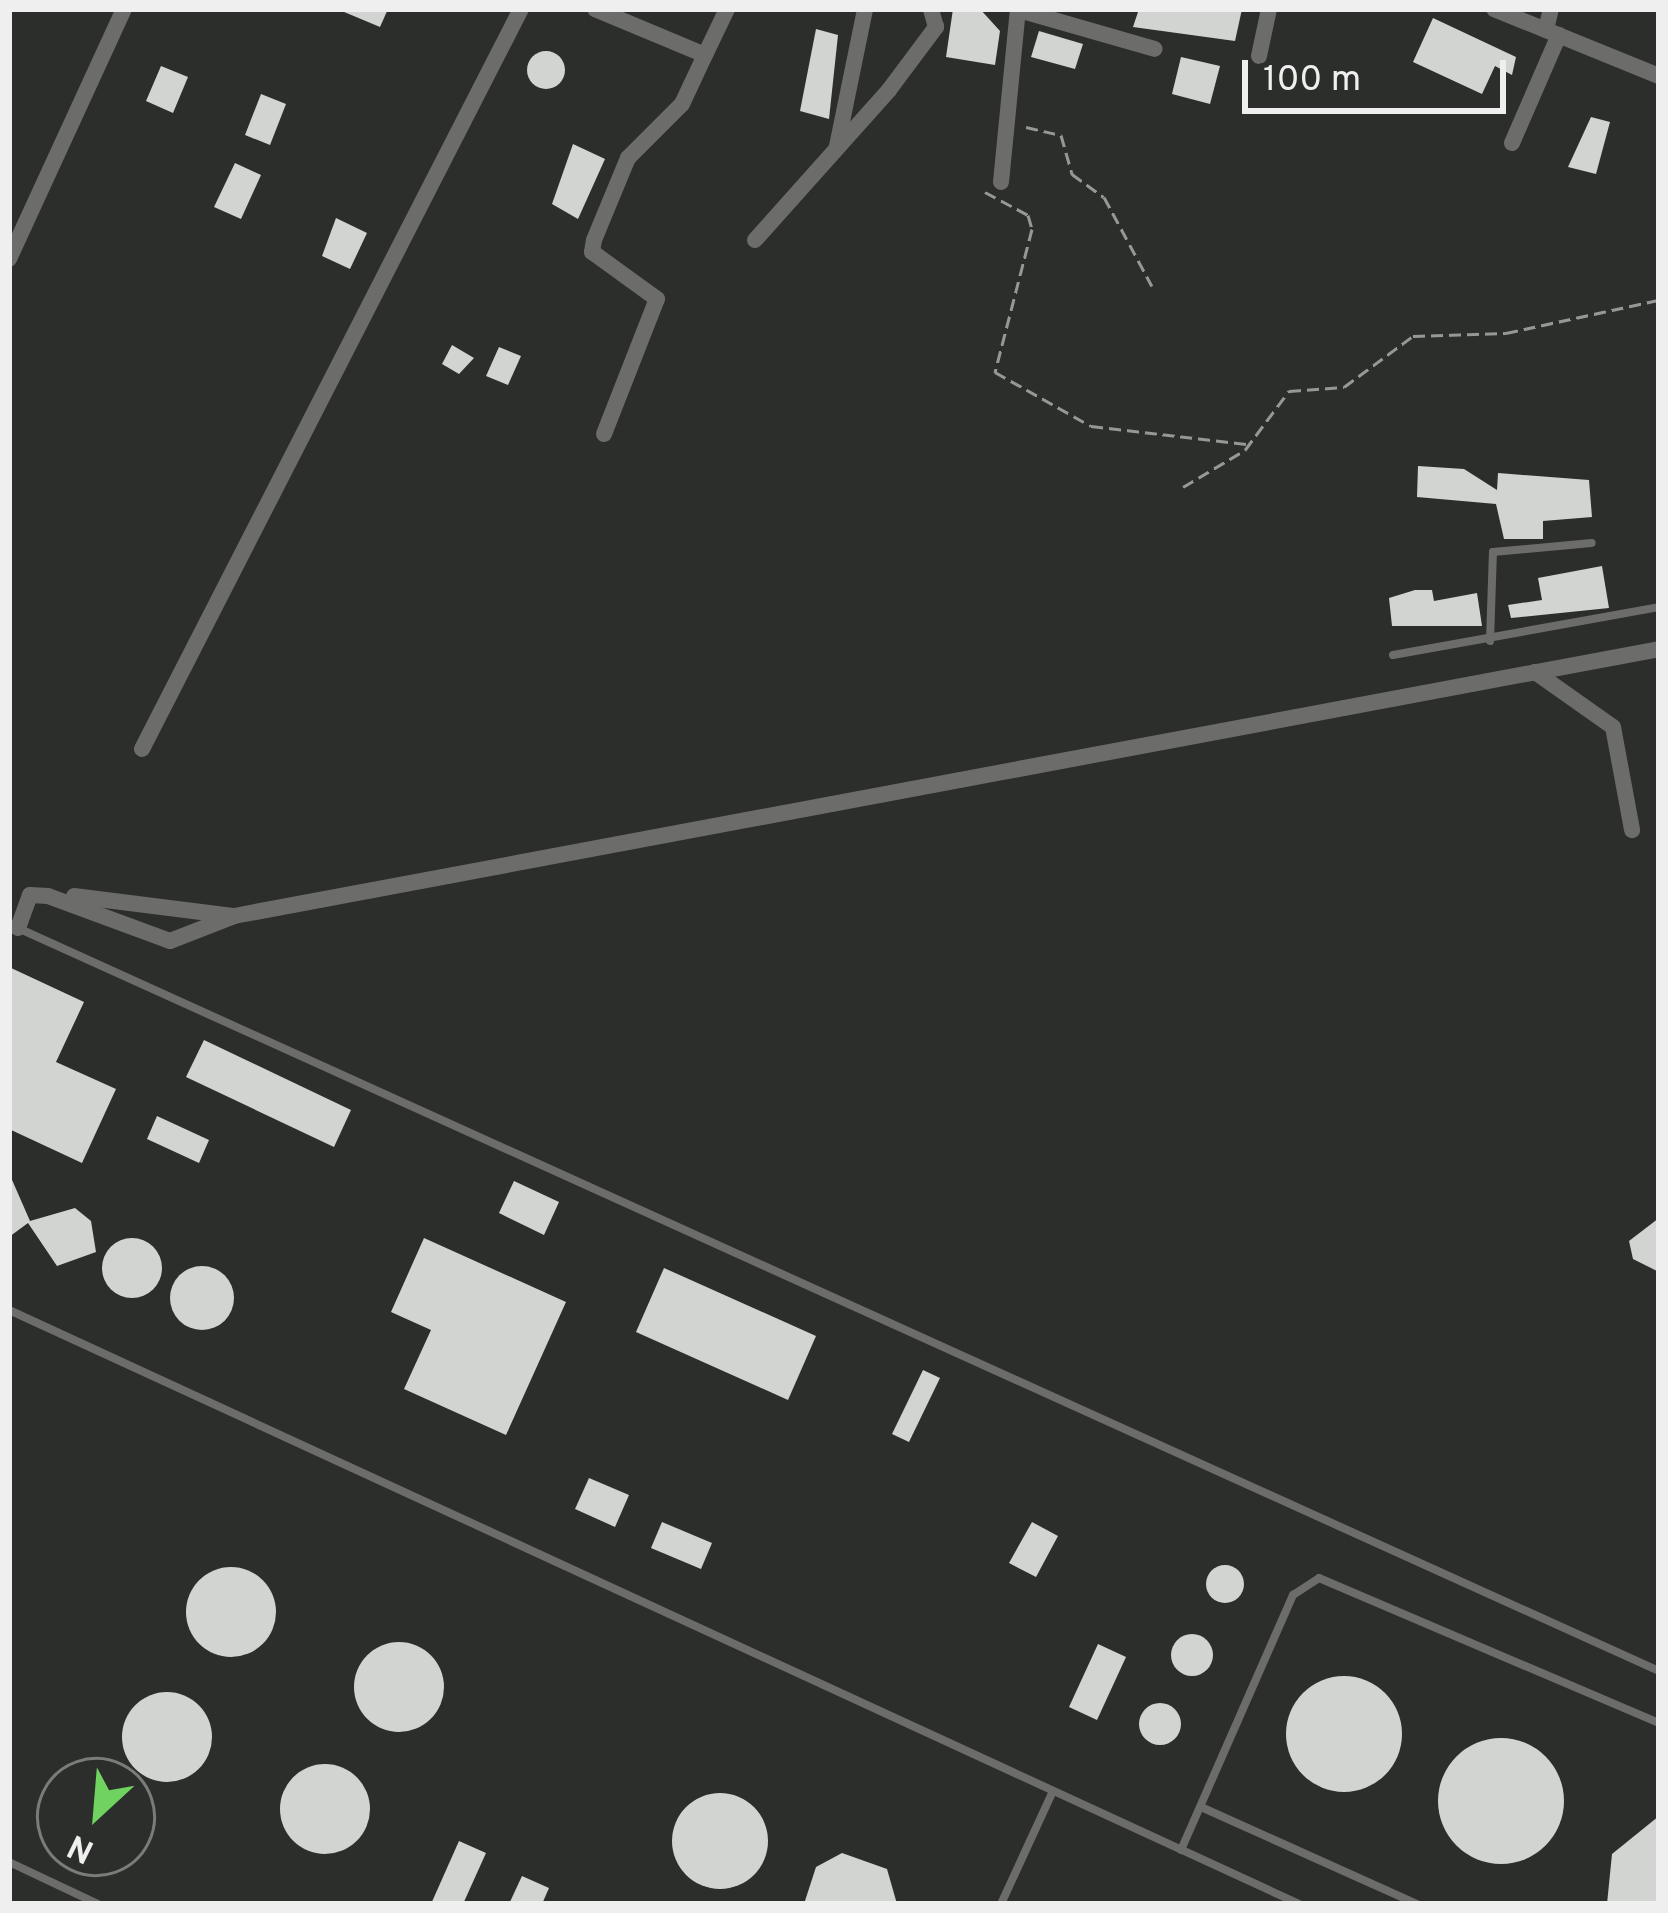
<!DOCTYPE html>
<style>
body{margin:0}
#map{position:relative;width:1668px;height:1913px;overflow:hidden;background:#2c2e2c;font-family:Overpass,sans-serif}
div>[style]{position:absolute}
.building>*{inset:0;background:#d2d4d1}
.round{border-radius:50%}
.path>*{height:3px;margin-top:-1.5px;transform-origin:0;background:repeating-linear-gradient(90deg,#969796 0 12px,transparent 0 18px)}
.service>*{height:8px;margin:-4px;padding:0 4px;transform-origin:4px;border-radius:4px;background:#6c6d6b}
.minor>*{height:16px;margin:-8px;padding:0 8px;transform-origin:8px;border-radius:8px;background:#6c6d6b}
span{translate:-50% -50%;white-space:nowrap;text-align:center;line-height:1.15;-webkit-text-stroke:12px #2c2e2c;paint-order:stroke}
.frame{position:absolute;inset:0;border:12px solid #eeefee;pointer-events:none}
.north{position:absolute;left:36px;top:1757px;width:120px;height:120px;box-sizing:border-box;background:#2c2e2c;border:3px solid #7a7b7a;border-radius:50%;rotate:206deg;font-size:33px;font-weight:700;line-height:48px;text-align:center;color:#eeefee}
.north::after{content:'';display:block;margin:auto;width:42px;height:54px;background:#70d35f;clip-path:polygon(50% 0,100% 100%,50% 72%,0 100%)}
.scale{position:absolute;left:1242px;top:60px;width:264px;height:54px;box-sizing:border-box;border:6px solid #eeefee;border-top:0;padding-left:15px;font-size:36px;line-height:42px;white-space:nowrap;color:#eeefee;-webkit-text-stroke:9px #2c2e2c;paint-order:stroke}
</style>
<div id="map">
<div class="building">
<i style="clip-path:polygon(337px 9px,388px 9px,380px 27px)"></i>
<i style="clip-path:polygon(953px 9px,980px 9px,1000px 31px,995px 65px,946px 57px)"></i>
<i style="clip-path:polygon(1139px 9px,1242px 9px,1235px 41px,1133px 27px)"></i>
<i style="clip-path:polygon(1433px 18px,1516px 57px,1512px 75px,1495px 66px,1482px 94px,1413px 62px)"></i>
<i style="clip-path:polygon(816px 29px,838px 35px,829px 119px,800px 111px)"></i>
<i style="clip-path:polygon(1039px 31px,1083px 44px,1075px 69px,1031px 57px)"></i>
<i class="round" style="left:527px;top:51px;width:38px;height:38px"></i>
<i style="clip-path:polygon(1181px 57px,1220px 66px,1210px 104px,1172px 94px)"></i>
<i style="clip-path:polygon(161px 66px,188px 77px,173px 113px,146px 101px)"></i>
<i style="clip-path:polygon(261px 94px,286px 104px,270px 145px,245px 135px)"></i>
<i style="clip-path:polygon(1591px 117px,1610px 122px,1596px 174px,1568px 167px)"></i>
<i style="clip-path:polygon(573px 144px,605px 159px,578px 219px,552px 204px)"></i>
<i style="clip-path:polygon(235px 163px,261px 175px,241px 219px,214px 207px)"></i>
<i style="clip-path:polygon(336px 218px,367px 233px,350px 269px,322px 256px)"></i>
<i style="clip-path:polygon(452px 345px,474px 358px,459px 374px,442px 364px)"></i>
<i style="clip-path:polygon(499px 347px,521px 356px,508px 385px,486px 376px)"></i>
<i style="clip-path:polygon(1418px 466px,1464px 469px,1497px 490px,1498px 473px,1589px 480px,1592px 517px,1543px 521px,1543px 539px,1504px 539px,1496px 504px,1417px 497px)"></i>
<i style="clip-path:polygon(1602px 566px,1609px 608px,1511px 618px,1508px 605px,1542px 600px,1538px 578px)"></i>
<i style="clip-path:polygon(1415px 590px,1432px 590px,1434px 601px,1477px 593px,1482px 626px,1392px 626px,1389px 598px)"></i>
<i style="clip-path:polygon(9px 967px,84px 1002px,56px 1062px,116px 1089px,82px 1163px,9px 1129px)"></i>
<i style="clip-path:polygon(204px 1040px,351px 1110px,334px 1147px,186px 1077px)"></i>
<i style="clip-path:polygon(157px 1116px,209px 1140px,199px 1163px,147px 1139px)"></i>
<i style="clip-path:polygon(9px 1173px,30px 1221px,75px 1208px,91px 1221px,96px 1252px,57px 1266px,28px 1223px,9px 1237px)"></i>
<i style="clip-path:polygon(514px 1181px,559px 1202px,544px 1235px,499px 1213px)"></i>
<i style="clip-path:polygon(1659px 1218px,1659px 1272px,1633px 1259px,1629px 1241px)"></i>
<i class="round" style="left:102px;top:1238px;width:60px;height:60px"></i>
<i style="clip-path:polygon(424px 1238px,566px 1302px,506px 1435px,404px 1389px,431px 1330px,391px 1312px)"></i>
<i class="round" style="left:170px;top:1266px;width:64px;height:64px"></i>
<i style="clip-path:polygon(664px 1268px,816px 1336px,788px 1400px,636px 1332px)"></i>
<i style="clip-path:polygon(923px 1370px,940px 1378px,909px 1442px,892px 1434px)"></i>
<i style="clip-path:polygon(589px 1478px,629px 1495px,615px 1527px,575px 1509px)"></i>
<i style="clip-path:polygon(662px 1522px,712px 1543px,701px 1569px,651px 1548px)"></i>
<i style="clip-path:polygon(1032px 1522px,1058px 1536px,1036px 1577px,1009px 1563px)"></i>
<i class="round" style="left:1206px;top:1565px;width:38px;height:38px"></i>
<i class="round" style="left:186px;top:1567px;width:90px;height:90px"></i>
<i class="round" style="left:1171px;top:1634px;width:42px;height:42px"></i>
<i class="round" style="left:354px;top:1642px;width:90px;height:90px"></i>
<i style="clip-path:polygon(1098px 1644px,1126px 1657px,1097px 1720px,1069px 1707px)"></i>
<i class="round" style="left:1286px;top:1676px;width:116px;height:116px"></i>
<i class="round" style="left:122px;top:1692px;width:90px;height:90px"></i>
<i class="round" style="left:1139px;top:1703px;width:42px;height:42px"></i>
<i class="round" style="left:1438px;top:1738px;width:126px;height:126px"></i>
<i class="round" style="left:280px;top:1764px;width:90px;height:90px"></i>
<i class="round" style="left:672px;top:1793px;width:96px;height:96px"></i>
<i style="clip-path:polygon(1659px 1816px,1659px 1904px,1607px 1904px,1612px 1854px)"></i>
<i style="clip-path:polygon(459px 1841px,486px 1853px,463px 1904px,431px 1904px)"></i>
<i style="clip-path:polygon(842px 1853px,887px 1869px,897px 1904px,804px 1904px,816px 1867px)"></i>
<i style="clip-path:polygon(522px 1876px,549px 1888px,542px 1904px,509px 1904px)"></i>
</div>
<div class="path">
<i style="left:1026px;top:127px;width:36px;rotate:13deg"></i>
<i style="left:1061px;top:135px;width:41px;rotate:74.2deg"></i>
<i style="left:1072px;top:174px;width:39px;rotate:36deg"></i>
<i style="left:1104px;top:197px;width:101px;rotate:61.7deg"></i>
<i style="left:985px;top:192px;width:49px;rotate:28.1deg"></i>
<i style="left:1028px;top:215px;width:15px;rotate:74deg"></i>
<i style="left:1032px;top:229px;width:148px;rotate:104.5deg"></i>
<i style="left:995px;top:372px;width:110px;rotate:29.4deg"></i>
<i style="left:1091px;top:426px;width:156px;rotate:6.6deg"></i>
<i style="left:1183px;top:487px;width:72px;rotate:-30.8deg"></i>
<i style="left:1245px;top:450px;width:74px;rotate:-53.3deg"></i>
<i style="left:1289px;top:391px;width:55px;rotate:-4.2deg"></i>
<i style="left:1344px;top:387px;width:86px;rotate:-36.5deg"></i>
<i style="left:1413px;top:336px;width:93px;rotate:-1.8deg"></i>
<i style="left:1506px;top:333px;width:157px;rotate:-12.2deg"></i>
</div>
<div class="service">
<i style="left:1490px;top:641px;width:89px;rotate:-88.1deg"></i>
<i style="left:1493px;top:552px;width:99px;rotate:-5.2deg"></i>
<i style="left:1393px;top:655px;width:270px;rotate:-10.2deg"></i>
<i style="left:9px;top:924px;width:1811px;rotate:24.36deg"></i>
<i style="left:9px;top:1310px;width:1420px;rotate:24.72deg"></i>
<i style="left:1201px;top:1807px;width:237px;rotate:24.2deg"></i>
<i style="left:1181px;top:1850px;width:279px;rotate:-66.3deg"></i>
<i style="left:1293px;top:1595px;width:31px;rotate:-33deg"></i>
<i style="left:1319px;top:1578px;width:370px;rotate:23.1deg"></i>
<i style="left:9px;top:1862px;width:98px;rotate:25.3deg"></i>
<i style="left:1001px;top:1904px;width:124px;rotate:-65.3deg"></i>
</div>
<div class="minor">
<i style="left:595px;top:9px;width:119px;rotate:22.7deg"></i>
<i style="left:705px;top:55px;width:51px;rotate:-64.4deg"></i>
<i style="left:1494px;top:9px;width:178px;rotate:22.1deg"></i>
<i style="left:1019px;top:10px;width:141px;rotate:16deg"></i>
<i style="left:1546px;top:30px;width:22px;rotate:-77deg"></i>
<i style="left:1259px;top:56px;width:48px;rotate:-78deg"></i>
<i style="left:1512px;top:143px;width:118px;rotate:-66.5deg"></i>
<i style="left:837px;top:146px;width:140px;rotate:-78.4deg"></i>
<i style="left:1001px;top:182px;width:174px;rotate:-84.4deg"></i>
<i style="left:755px;top:240px;width:201px;rotate:-48.2deg"></i>
<i style="left:889px;top:90px;width:79px;rotate:-53.3deg"></i>
<i style="left:936px;top:27px;width:19px;rotate:-106deg"></i>
<i style="left:9px;top:259px;width:275px;rotate:-65.3deg"></i>
<i style="left:604px;top:434px;width:145px;rotate:-68.6deg"></i>
<i style="left:657px;top:299px;width:80px;rotate:-144.1deg"></i>
<i style="left:592px;top:252px;width:12px;rotate:-81deg"></i>
<i style="left:594px;top:240px;width:89px;rotate:-67.5deg"></i>
<i style="left:628px;top:158px;width:76px;rotate:-45deg"></i>
<i style="left:682px;top:104px;width:54px;rotate:-64.9deg"></i>
<i style="left:1535px;top:672px;width:95px;rotate:35.2deg"></i>
<i style="left:1613px;top:727px;width:105px;rotate:79.5deg"></i>
<i style="left:142px;top:749px;width:831px;rotate:-62.88deg"></i>
<i style="left:74px;top:896px;width:160px;rotate:7.2deg"></i>
<i style="left:18px;top:928px;width:35px;rotate:-70deg"></i>
<i style="left:30px;top:895px;width:18px;rotate:3deg"></i>
<i style="left:48px;top:896px;width:130px;rotate:20.2deg"></i>
<i style="left:170px;top:941px;width:69px;rotate:-21.3deg"></i>
<i style="left:234px;top:916px;width:1450px;rotate:-10.61deg"></i>
</div>
<div class="frame"></div>
<div class="north">N</div>
<div class="scale">100 m</div>
</div>
